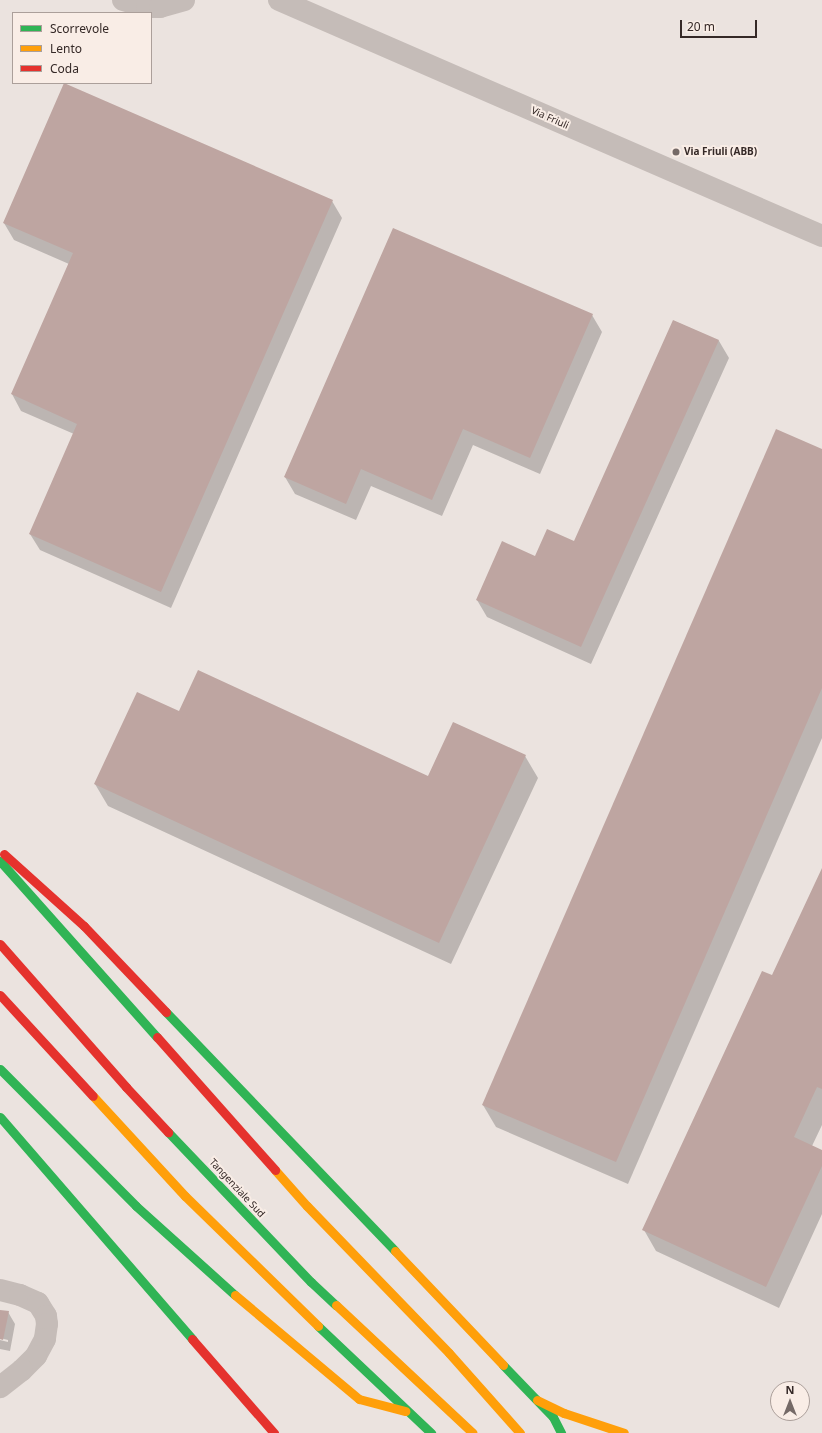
<!DOCTYPE html>
<style>
body{margin:0}
#map{position:relative;width:822px;height:1433px;overflow:hidden;background:#ebe3df;font-family:"Noto Sans",sans-serif}
div>[style]{position:absolute}
.shadow>*{inset:0;background:#0003}
.building>*{inset:0;background:#bea5a1}
.street>*{height:22px;margin:-11px;padding:0 11px;transform-origin:11px;border-radius:11px;background:#c5bcb8}
.fast>*{height:9px;margin:-4.5px;padding:0 4.5px;transform-origin:4.5px;border-radius:4.5px;background:#30b455}
.slow>*{height:9px;margin:-4.5px;padding:0 4.5px;transform-origin:4.5px;border-radius:4.5px;background:#ff9f0a}
.jam>*{height:9px;margin:-4.5px;padding:0 4.5px;transform-origin:4.5px;border-radius:4.5px;background:#e5322d}
.dots>*{width:11px;height:11px;translate:-50% -50%;box-sizing:border-box;border:2px solid #f9ede6;border-radius:50%}
span{translate:-50% -50%;white-space:nowrap;text-align:center;line-height:1.15;-webkit-text-stroke:4px #f9ede6;paint-order:stroke}
.street-label{font-size:10px;color:#352927}
.poi-label{font-size:10px;color:#352927;font-weight:700}
.left{translate:0 -50%;text-align:left}
.legend{position:absolute;left:12px;top:12px;width:140px;height:72px;box-sizing:border-box;background:#f9ede6;border:1px solid #ab9f9a;margin:0;padding:5px 7px;list-style:none;font-size:12px;color:#352927}
.legend li{display:flex;align-items:center;gap:8px;height:20px}
.legend b{width:20px;border:1px solid #ab9f9a}
.north{position:absolute;left:770px;top:1381px;width:40px;height:40px;box-sizing:border-box;background:#f9ede6;border:1px solid #ab9f9a;border-radius:50%;rotate:0deg;font-size:11px;font-weight:700;line-height:16px;text-align:center;color:#352927}
.north::after{content:'';display:block;margin:auto;width:14px;height:18px;background:#756a67;clip-path:polygon(50% 0,100% 100%,50% 72%,0 100%)}
.scale{position:absolute;left:680px;top:20px;width:77px;height:18px;box-sizing:border-box;border:2px solid #352927;border-top:0;padding-left:5px;font-size:12px;line-height:14px;white-space:nowrap;color:#352927;-webkit-text-stroke:3px #f9ede6;paint-order:stroke}
</style>
<div id="map">
<div class="shadow">
<i style="clip-path:polygon(332px 201px,342px 218px,171px 608px,40px 550px,30px 534px,74px 434px,21px 411px,12px 394px,69px 264px,14px 240px,4px 223px)"></i>
<i style="clip-path:polygon(592px 315px,602px 332px,540px 474px,473px 445px,442px 516px,371px 486px,356px 520px,295px 494px,285px 477px)"></i>
<i style="clip-path:polygon(674px 321px,719px 341px,729px 358px,591px 664px,487px 617px,477px 600px,535px 557px,574px 543px)"></i>
<i style="clip-path:polygon(822px 450px,822px 738px,628px 1184px,496px 1127px,483px 1105px)"></i>
<i style="clip-path:polygon(180px 713px,428px 778px,454px 723px,525px 756px,538px 778px,451px 964px,108px 806px,95px 784px)"></i>
<i style="clip-path:polygon(822px 871px,822px 1125px,812px 1146px,822px 1151px,822px 1214px,779px 1308px,656px 1251px,644px 1230px,773px 977px)"></i>
<i style="clip-path:polygon(0 1311px,8px 1312px,15px 1324px,10px 1351px,0 1349px,0 1340px,8px 1342px,8px 1340px,0 1338px)"></i>
</div>
<div class="building">
<i style="clip-path:polygon(64px 83px,333px 200px,161px 592px,29px 534px,77px 424px,11px 394px,73px 253px,3px 223px)"></i>
<i style="clip-path:polygon(393px 228px,593px 314px,530px 458px,463px 429px,432px 500px,361px 469px,346px 504px,284px 477px)"></i>
<i style="clip-path:polygon(673px 320px,719px 340px,581px 647px,476px 600px,502px 541px,535px 556px,547px 529px,574px 541px)"></i>
<i style="clip-path:polygon(776px 429px,822px 449px,822px 688px,616px 1162px,482px 1105px)"></i>
<i style="clip-path:polygon(198px 670px,428px 776px,453px 722px,526px 755px,439px 943px,94px 784px,137px 692px,179px 711px)"></i>
<i style="clip-path:polygon(822px 868px,822px 1089px,817px 1087px,794px 1137px,822px 1150px,822px 1166px,766px 1287px,642px 1230px,762px 971px,772px 975px)"></i>
<i style="clip-path:polygon(0 1310px,9px 1311px,3px 1340px,0 1339px)"></i>
</div>
<div class="street">
<i style="left:123px;top:0;width:25px;rotate:16deg"></i>
<i style="left:147px;top:7px;width:13px"></i>
<i style="left:160px;top:7px;width:25px;rotate:-16deg"></i>
<i style="left:279px;top:0;width:592px;rotate:23.49deg"></i>
<i style="left:0;top:1290px;width:21px;rotate:14deg"></i>
<i style="left:20px;top:1295px;width:20px;rotate:24deg"></i>
<i style="left:38px;top:1303px;width:15px;rotate:58deg"></i>
<i style="left:46px;top:1316px;width:8px;rotate:83deg"></i>
<i style="left:47px;top:1324px;width:15px;rotate:98deg"></i>
<i style="left:45px;top:1339px;width:19px;rotate:118deg"></i>
<i style="left:36px;top:1356px;width:20px;rotate:135deg"></i>
<i style="left:22px;top:1370px;width:28px;rotate:142deg"></i>
</div>
<div class="fast">
<i style="left:0;top:861px;width:236px;rotate:48.3deg"></i>
<i style="left:166px;top:1012px;width:331px;rotate:46.2deg"></i>
<i style="left:0;top:1069px;width:193px;rotate:45.2deg"></i>
<i style="left:136px;top:1206px;width:133px;rotate:42deg"></i>
<i style="left:0;top:1117px;width:294px;rotate:49.1deg"></i>
<i style="left:168px;top:1132px;width:207px;rotate:46.4deg"></i>
<i style="left:311px;top:1282px;width:34px;rotate:43deg"></i>
<i style="left:318px;top:1326px;width:156px;rotate:43.4deg"></i>
<i style="left:503px;top:1365px;width:72px;rotate:46.1deg"></i>
<i style="left:553px;top:1417px;width:18px;rotate:63deg"></i>
</div>
<div class="slow">
<i style="left:93px;top:1096px;width:136px;rotate:47.4deg"></i>
<i style="left:185px;top:1196px;width:186px;rotate:44.3deg"></i>
<i style="left:275px;top:1170px;width:48px;rotate:48.4deg"></i>
<i style="left:307px;top:1206px;width:204px;rotate:46deg"></i>
<i style="left:449px;top:1353px;width:107px;rotate:48.4deg"></i>
<i style="left:395px;top:1251px;width:157px;rotate:46.5deg"></i>
<i style="left:235px;top:1295px;width:162px;rotate:40deg"></i>
<i style="left:359px;top:1399px;width:48px;rotate:14.6deg"></i>
<i style="left:336px;top:1305px;width:187px;rotate:43.1deg"></i>
<i style="left:537px;top:1400px;width:30px;rotate:26deg"></i>
<i style="left:564px;top:1413px;width:63px;rotate:18.4deg"></i>
</div>
<div class="jam">
<i style="left:4px;top:854px;width:108px;rotate:42deg"></i>
<i style="left:84px;top:926px;width:119px;rotate:46.4deg"></i>
<i style="left:0;top:944px;width:191px;rotate:48.6deg"></i>
<i style="left:126px;top:1087px;width:62px;rotate:47deg"></i>
<i style="left:0;top:995px;width:137px;rotate:47.4deg"></i>
<i style="left:157px;top:1037px;width:178px;rotate:48.4deg"></i>
<i style="left:192px;top:1339px;width:125px;rotate:48.9deg"></i>
</div>
<div class="dots">
<i style="left:676px;top:152px;background:#756a67"></i>
</div>
<div class="street-label">
<span style="left:550px;top:118px;rotate:24deg">Via Friuli</span>
<span style="left:237px;top:1188px;rotate:47deg">Tangenziale Sud</span>
</div>
<div class="poi-label">
<span class="left" style="left:684px;top:152px">Via Friuli (ABB)</span>
</div>
<ul class="legend">
<li><b style="height:5px;background:#30b455"></b>Scorrevole</li>
<li><b style="height:5px;background:#ff9f0a"></b>Lento</li>
<li><b style="height:5px;background:#e5322d"></b>Coda</li>
</ul>
<div class="north">N</div>
<div class="scale">20 m</div>
</div>
